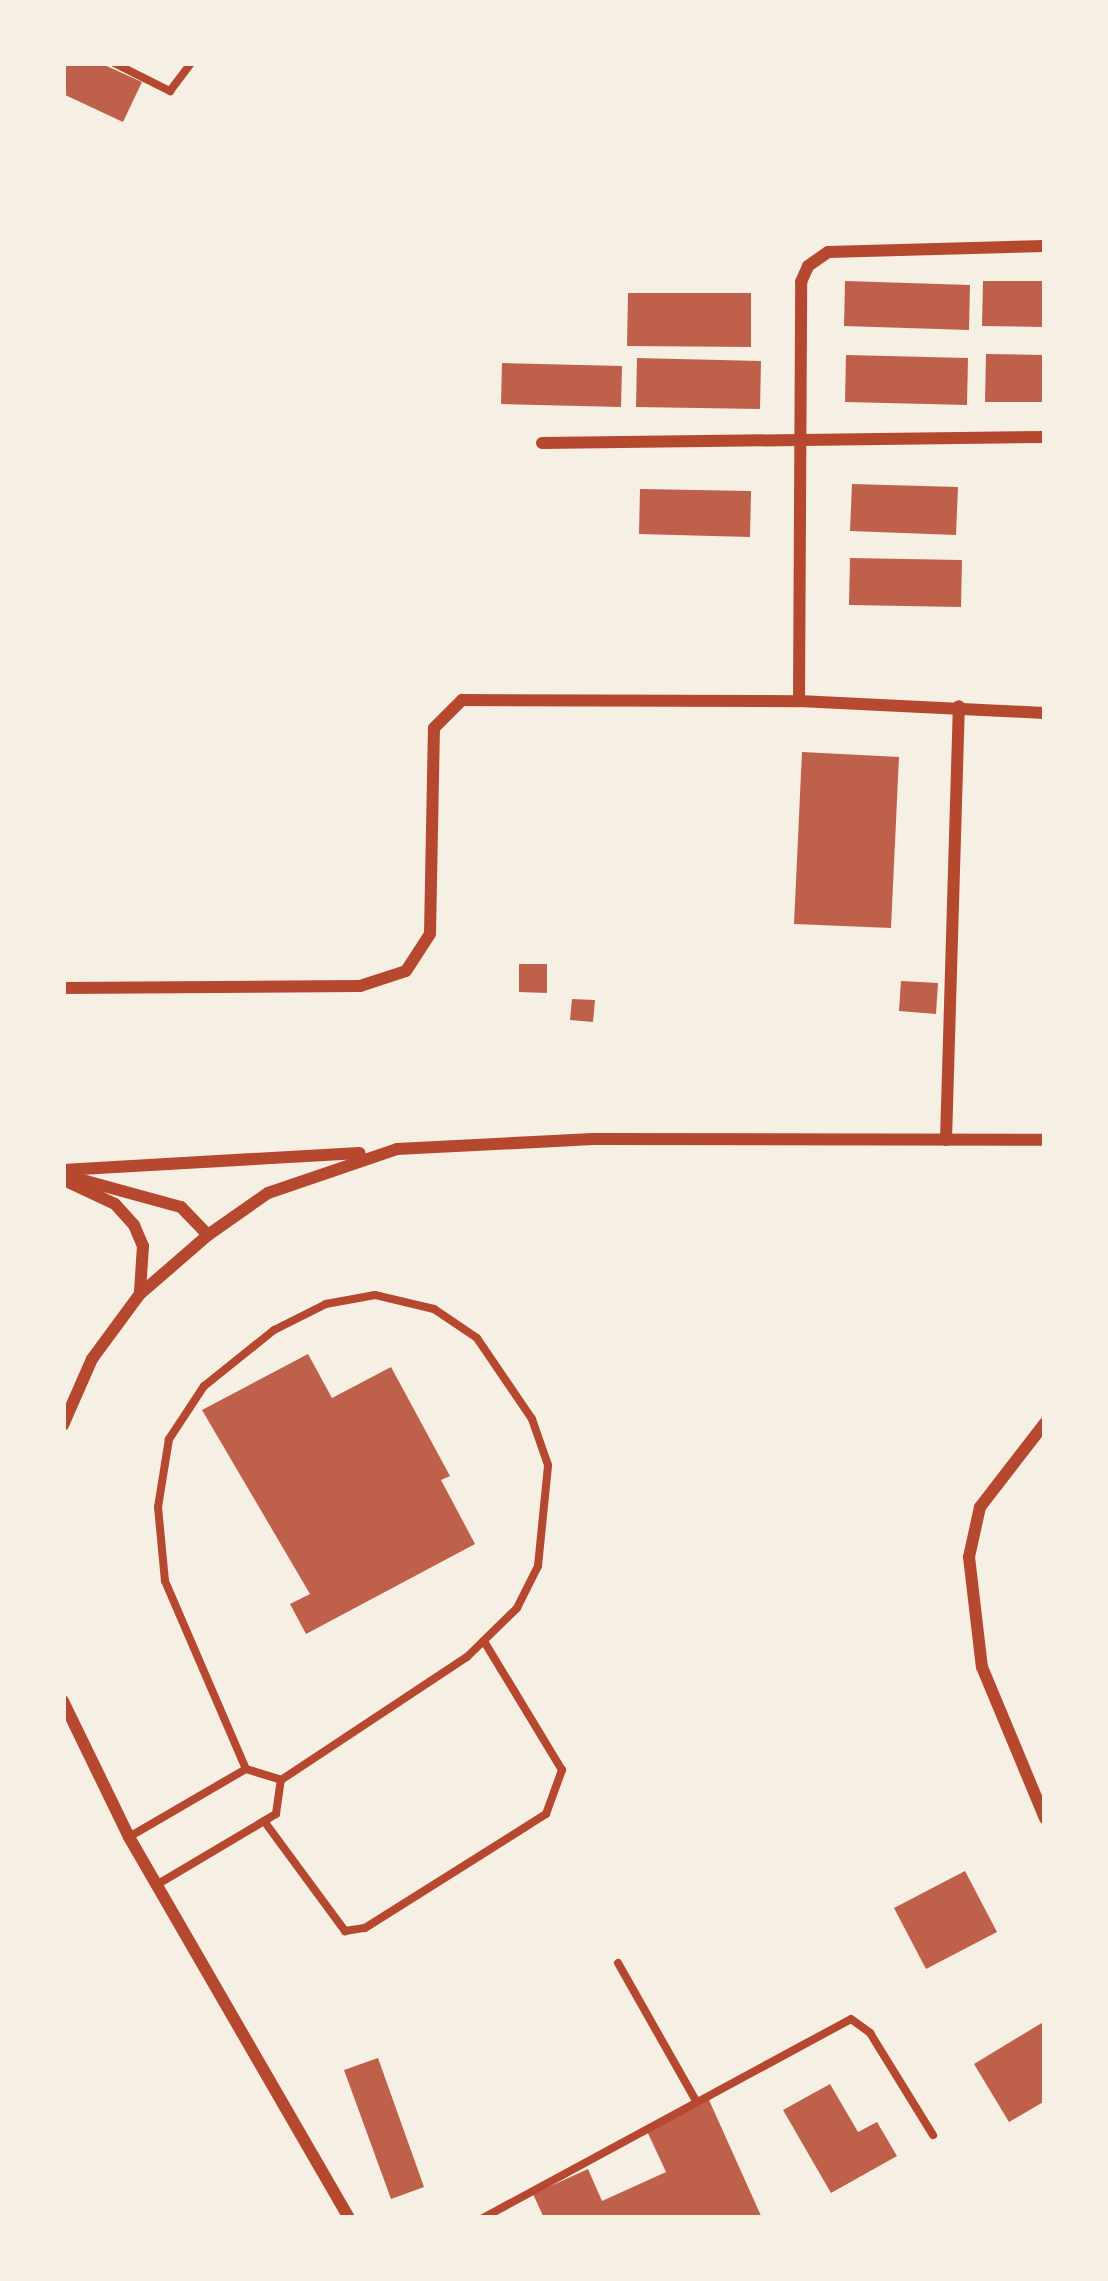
<!DOCTYPE html>
<style>
body{margin:0}
#map{position:relative;width:1108px;height:2281px;overflow:hidden;background:#f6efe4;font-family:"Fira Sans Condensed",sans-serif}
div>[style]{position:absolute}
.building>*{inset:0;background:#bf614a}
.service>*{height:8px;margin:-4px;padding:0 4px;transform-origin:4px;border-radius:4px;background:#b5482f}
.minor>*{height:12px;margin:-6px;padding:0 6px;transform-origin:6px;border-radius:6px;background:#b5482f}
span{translate:-50% -50%;white-space:nowrap;text-align:center;line-height:1.15;-webkit-text-stroke:10px #f6efe4;paint-order:stroke}
.frame{position:absolute;inset:0;border:66px solid #f6efe4;pointer-events:none}
</style>
<div id="map">
<div class="building">
<i style="clip-path:polygon(63px 63px,100px 63px,142px 82px,123px 122px,63px 94px)"></i>
<i style="clip-path:polygon(845px 281px,970px 285px,969px 330px,844px 326px)"></i>
<i style="clip-path:polygon(983px 281px,1045px 281px,1045px 327px,982px 326px)"></i>
<i style="clip-path:polygon(628px 293px,751px 293px,751px 347px,627px 346px)"></i>
<i style="clip-path:polygon(986px 354px,1045px 355px,1045px 402px,985px 402px)"></i>
<i style="clip-path:polygon(846px 355px,968px 358px,967px 405px,845px 402px)"></i>
<i style="clip-path:polygon(637px 358px,761px 361px,760px 409px,636px 407px)"></i>
<i style="clip-path:polygon(502px 363px,622px 366px,621px 407px,501px 404px)"></i>
<i style="clip-path:polygon(852px 484px,958px 487px,956px 535px,850px 531px)"></i>
<i style="clip-path:polygon(640px 489px,751px 491px,750px 537px,639px 534px)"></i>
<i style="clip-path:polygon(850px 558px,962px 560px,961px 607px,849px 605px)"></i>
<i style="clip-path:polygon(802px 752px,899px 757px,891px 928px,794px 924px)"></i>
<i style="clip-path:polygon(519px 964px,547px 964px,547px 993px,519px 992px)"></i>
<i style="clip-path:polygon(901px 981px,938px 983px,936px 1014px,899px 1011px)"></i>
<i style="clip-path:polygon(572px 999px,595px 1000px,593px 1022px,570px 1020px)"></i>
<i style="clip-path:polygon(308px 1354px,332px 1398px,391px 1367px,450px 1476px,441px 1480px,475px 1544px,306px 1634px,290px 1604px,310px 1594px,202px 1410px)"></i>
<i style="clip-path:polygon(965px 1871px,997px 1932px,926px 1969px,894px 1908px)"></i>
<i style="clip-path:polygon(1045px 2021px,1045px 2101px,1009px 2122px,974px 2064px)"></i>
<i style="clip-path:polygon(378px 2058px,424px 2187px,391px 2199px,344px 2070px)"></i>
<i style="clip-path:polygon(830px 2084px,858px 2132px,877px 2122px,897px 2156px,831px 2193px,783px 2110px)"></i>
<i style="clip-path:polygon(709px 2100px,762px 2218px,544px 2218px,533px 2194px,588px 2169px,602px 2201px,666px 2172px,646px 2129px)"></i>
</div>
<div class="service">
<i style="left:114px;top:63px;width:63px;rotate:26.6deg"></i>
<i style="left:170px;top:91px;width:35px;rotate:-53deg"></i>
<i style="left:264px;top:1821px;width:137px;rotate:53.6deg"></i>
<i style="left:345px;top:1931px;width:20px;rotate:-9deg"></i>
<i style="left:365px;top:1928px;width:214px;rotate:-32.2deg"></i>
<i style="left:546px;top:1814px;width:47px;rotate:-70deg"></i>
<i style="left:562px;top:1770px;width:151px;rotate:-121.2deg"></i>
<i style="left:129px;top:1837px;width:135px;rotate:-30.2deg"></i>
<i style="left:246px;top:1769px;width:37px;rotate:17deg"></i>
<i style="left:158px;top:1884px;width:137px;rotate:-30.7deg"></i>
<i style="left:276px;top:1814px;width:34px;rotate:-82deg"></i>
<i style="left:281px;top:1780px;width:223px;rotate:-33.5deg"></i>
<i style="left:467px;top:1657px;width:70px;rotate:-44.4deg"></i>
<i style="left:517px;top:1608px;width:47px;rotate:-63.4deg"></i>
<i style="left:538px;top:1566px;width:101px;rotate:-84.3deg"></i>
<i style="left:548px;top:1465px;width:49px;rotate:-109.2deg"></i>
<i style="left:532px;top:1419px;width:98px;rotate:-124.2deg"></i>
<i style="left:477px;top:1338px;width:52px;rotate:-146deg"></i>
<i style="left:434px;top:1309px;width:61px;rotate:-166.7deg"></i>
<i style="left:375px;top:1295px;width:50px;rotate:169.6deg"></i>
<i style="left:326px;top:1304px;width:58px;rotate:153.4deg"></i>
<i style="left:274px;top:1330px;width:90px;rotate:141.3deg"></i>
<i style="left:204px;top:1386px;width:64px;rotate:123.4deg"></i>
<i style="left:169px;top:1439px;width:69px;rotate:99.2deg"></i>
<i style="left:158px;top:1507px;width:74px;rotate:84.6deg"></i>
<i style="left:165px;top:1581px;width:205px;rotate:66.7deg"></i>
<i style="left:618px;top:1963px;width:156px;rotate:60.5deg"></i>
<i style="left:483px;top:2218px;width:418px;rotate:-28.4deg"></i>
<i style="left:851px;top:2019px;width:24px;rotate:36deg"></i>
<i style="left:870px;top:2033px;width:120px;rotate:58.3deg"></i>
</div>
<div class="minor">
<i style="left:542px;top:443px;width:503px;rotate:-0.68deg"></i>
<i style="left:799px;top:701px;width:419px;rotate:-89.7deg"></i>
<i style="left:801px;top:282px;width:17px;rotate:-66deg"></i>
<i style="left:808px;top:266px;width:24px;rotate:-35deg"></i>
<i style="left:828px;top:252px;width:217px;rotate:-1.6deg"></i>
<i style="left:63px;top:988px;width:297px;rotate:-0.4deg"></i>
<i style="left:360px;top:986px;width:48px;rotate:-18.1deg"></i>
<i style="left:406px;top:971px;width:44px;rotate:-57deg"></i>
<i style="left:430px;top:934px;width:206px;rotate:-88.9deg"></i>
<i style="left:434px;top:728px;width:40px;rotate:-45deg"></i>
<i style="left:462px;top:700px;width:337px;rotate:0.2deg"></i>
<i style="left:799px;top:701px;width:246px;rotate:2.8deg"></i>
<i style="left:946px;top:1140px;width:434px;rotate:-88.3deg"></i>
<i style="left:63px;top:1170px;width:297px;rotate:-3.3deg"></i>
<i style="left:64px;top:1175px;width:121px;rotate:15.3deg"></i>
<i style="left:181px;top:1207px;width:39px;rotate:46deg"></i>
<i style="left:64px;top:1180px;width:56px;rotate:25.2deg"></i>
<i style="left:115px;top:1204px;width:28px;rotate:48deg"></i>
<i style="left:134px;top:1225px;width:23px;rotate:67deg"></i>
<i style="left:143px;top:1246px;width:45px;rotate:93.8deg"></i>
<i style="left:1045px;top:1423px;width:106px;rotate:127.7deg"></i>
<i style="left:980px;top:1507px;width:51px;rotate:102.4deg"></i>
<i style="left:969px;top:1557px;width:111px;rotate:83.3deg"></i>
<i style="left:982px;top:1667px;width:164px;rotate:67.4deg"></i>
<i style="left:63px;top:1425px;width:72px;rotate:-66.3deg"></i>
<i style="left:92px;top:1359px;width:81px;rotate:-53.6deg"></i>
<i style="left:140px;top:1294px;width:90px;rotate:-40.9deg"></i>
<i style="left:208px;top:1235px;width:73px;rotate:-35deg"></i>
<i style="left:268px;top:1193px;width:136px;rotate:-18.8deg"></i>
<i style="left:397px;top:1149px;width:196px;rotate:-2.9deg"></i>
<i style="left:593px;top:1139px;width:452px;rotate:0.1deg"></i>
<i style="left:63px;top:1701px;width:151px;rotate:64.1deg"></i>
<i style="left:129px;top:1837px;width:440px;rotate:60deg"></i>
</div>
<div class="frame"></div>
</div>
